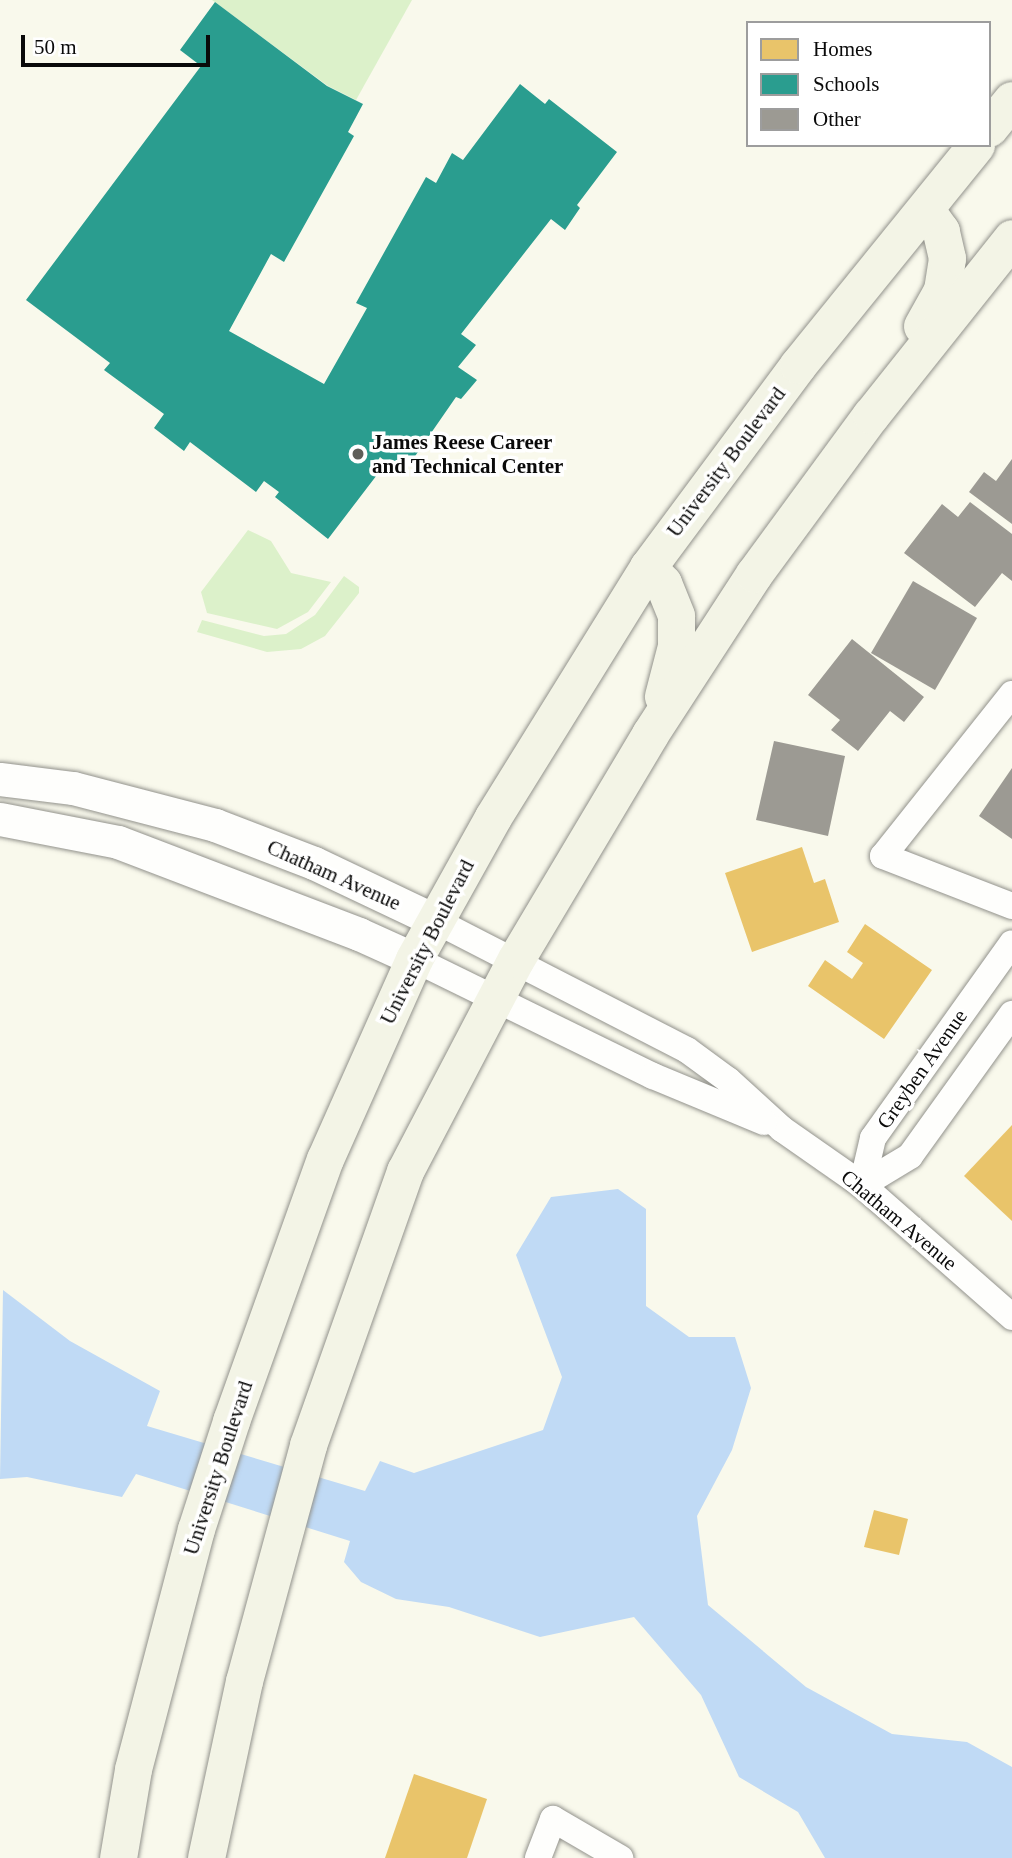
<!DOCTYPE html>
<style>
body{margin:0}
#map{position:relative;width:1012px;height:1858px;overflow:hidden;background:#f9f9ec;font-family:"Times New Roman",serif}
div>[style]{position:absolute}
.green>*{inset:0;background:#dcf1ca}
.water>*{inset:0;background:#c0daf5}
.homes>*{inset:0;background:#e9c46a}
.schools>*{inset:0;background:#2a9d8f}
.building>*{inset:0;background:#9c9a93}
.roads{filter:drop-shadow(0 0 2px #92928c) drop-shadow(0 0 2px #92928c)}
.minor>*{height:26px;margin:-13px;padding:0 13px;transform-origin:13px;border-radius:13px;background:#fefefc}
.tertiary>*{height:33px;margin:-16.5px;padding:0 16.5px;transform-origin:16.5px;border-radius:16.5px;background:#fefefc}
.secondary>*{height:37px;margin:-18.5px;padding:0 18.5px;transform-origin:18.5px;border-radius:18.5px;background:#f3f4e6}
.dots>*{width:19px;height:19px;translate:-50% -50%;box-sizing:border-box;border:4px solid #fff;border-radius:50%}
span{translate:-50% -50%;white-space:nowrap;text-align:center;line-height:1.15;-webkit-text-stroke:7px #fff;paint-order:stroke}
.poi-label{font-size:21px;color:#0a0a0a;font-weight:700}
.left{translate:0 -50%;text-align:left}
.street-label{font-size:21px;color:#0a0a0a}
.legend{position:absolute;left:746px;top:21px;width:245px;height:126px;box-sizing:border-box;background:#fff;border:2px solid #9d9d9d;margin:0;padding:9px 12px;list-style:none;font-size:21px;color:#0a0a0a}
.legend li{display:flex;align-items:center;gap:14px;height:35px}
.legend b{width:35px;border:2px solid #9d9d9d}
.scale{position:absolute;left:21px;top:35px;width:189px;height:32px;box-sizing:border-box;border:4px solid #0a0a0a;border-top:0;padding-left:9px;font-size:21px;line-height:24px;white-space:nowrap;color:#0a0a0a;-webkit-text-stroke:5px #fff;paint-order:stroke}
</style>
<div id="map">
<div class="green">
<i style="clip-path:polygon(212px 0,412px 0,356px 100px,328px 86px)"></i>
<i style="clip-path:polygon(248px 530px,271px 541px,291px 573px,331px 582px,308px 612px,277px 629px,207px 613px,201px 592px)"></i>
<i style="clip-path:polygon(344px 576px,359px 587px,359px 593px,325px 636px,301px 649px,267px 652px,197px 632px,202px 620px,264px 636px,286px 634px,315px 615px)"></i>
</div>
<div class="water">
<i style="clip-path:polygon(618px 1189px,646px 1209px,646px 1306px,689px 1337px,735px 1337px,751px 1388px,732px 1450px,697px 1516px,708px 1605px,806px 1687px,892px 1734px,967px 1742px,1012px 1767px,1012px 1858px,825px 1858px,798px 1812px,739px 1777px,701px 1695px,634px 1617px,540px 1637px,449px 1607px,396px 1599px,361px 1582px,344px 1562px,350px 1541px,136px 1474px,122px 1497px,27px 1477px,0 1479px,3px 1290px,70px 1341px,160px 1391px,147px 1426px,365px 1491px,380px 1461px,414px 1473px,543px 1430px,562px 1377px,516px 1255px,551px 1197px)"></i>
</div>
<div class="homes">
<i style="clip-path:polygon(802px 847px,814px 883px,825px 879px,839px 922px,752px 952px,725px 873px)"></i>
<i style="clip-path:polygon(865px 924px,932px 970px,884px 1039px,808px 986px,825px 960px,852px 979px,863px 963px,847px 952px)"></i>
<i style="clip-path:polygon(1012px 1125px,1012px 1221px,964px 1176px)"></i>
<i style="clip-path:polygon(874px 1510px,908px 1519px,899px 1555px,864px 1547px)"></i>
<i style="clip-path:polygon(414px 1774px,487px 1799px,467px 1858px,385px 1858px)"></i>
</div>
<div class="schools">
<i style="clip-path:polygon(215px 2px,327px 86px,363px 104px,348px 132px,354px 136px,284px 262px,271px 254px,229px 331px,324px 384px,367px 308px,356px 303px,426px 177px,436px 183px,452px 153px,463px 160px,520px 84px,545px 104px,549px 99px,617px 152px,577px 205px,580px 208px,565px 230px,551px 219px,461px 334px,476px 345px,458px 367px,477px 380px,461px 399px,456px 397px,402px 475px,380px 457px,377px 462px,383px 467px,328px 539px,275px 497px,279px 492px,264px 481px,256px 492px,190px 442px,184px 451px,154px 428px,164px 414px,104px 370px,110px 363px,26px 300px,201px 66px,180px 50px)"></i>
</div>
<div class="building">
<i style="clip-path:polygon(1012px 459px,1012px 524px,969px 492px,984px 472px,996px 481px)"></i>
<i style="clip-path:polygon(970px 502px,1012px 534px,1012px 581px,1002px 573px,975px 607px,904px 553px,942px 504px,958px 517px)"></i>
<i style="clip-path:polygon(913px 581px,977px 618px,935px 690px,871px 653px)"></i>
<i style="clip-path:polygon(852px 639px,924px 697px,904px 722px,890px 711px,858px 751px,831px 730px,840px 720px,808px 695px)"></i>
<i style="clip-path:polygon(774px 741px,845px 756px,828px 836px,756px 820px)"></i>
<i style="clip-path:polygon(1012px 768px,1012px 839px,979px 816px)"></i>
</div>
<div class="roads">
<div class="minor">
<i style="left:1012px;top:694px;width:207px;rotate:128.5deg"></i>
<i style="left:883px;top:856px;width:138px;rotate:21.2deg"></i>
<i style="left:434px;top:920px;width:284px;rotate:27.2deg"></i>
<i style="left:687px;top:1050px;width:51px;rotate:36.2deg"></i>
<i style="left:728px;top:1080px;width:73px;rotate:42.2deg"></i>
<i style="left:782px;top:1129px;width:98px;rotate:35deg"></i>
<i style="left:862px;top:1185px;width:200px;rotate:41.3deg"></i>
<i style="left:414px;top:959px;width:266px;rotate:26.1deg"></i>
<i style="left:653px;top:1076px;width:120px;rotate:22.5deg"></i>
<i style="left:862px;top:1185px;width:48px;rotate:-76.8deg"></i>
<i style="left:873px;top:1138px;width:239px;rotate:-54.5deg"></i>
<i style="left:862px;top:1185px;width:56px;rotate:-31.1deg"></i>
<i style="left:910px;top:1156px;width:175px;rotate:-54.3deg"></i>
<i style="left:538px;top:1858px;width:42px;rotate:-69deg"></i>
<i style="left:553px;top:1819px;width:78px;rotate:30.2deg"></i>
</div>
<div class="tertiary">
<i style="left:0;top:779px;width:74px;rotate:7deg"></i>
<i style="left:73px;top:788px;width:147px;rotate:14.6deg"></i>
<i style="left:215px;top:825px;width:106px;rotate:21deg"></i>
<i style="left:314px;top:863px;width:133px;rotate:25.4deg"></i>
<i style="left:0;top:819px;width:120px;rotate:11deg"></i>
<i style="left:118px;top:842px;width:258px;rotate:20.9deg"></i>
<i style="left:359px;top:934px;width:60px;rotate:24.4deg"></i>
</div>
<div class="secondary">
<i style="left:989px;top:128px;width:36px;rotate:-51deg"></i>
<i style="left:922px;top:326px;width:41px;rotate:-60.9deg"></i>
<i style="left:942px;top:290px;width:32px;rotate:-81deg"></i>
<i style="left:947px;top:258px;width:28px;rotate:-103deg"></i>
<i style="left:941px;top:231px;width:27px;rotate:-126deg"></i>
<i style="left:648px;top:567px;width:22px;rotate:47deg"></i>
<i style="left:663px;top:583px;width:35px;rotate:68deg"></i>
<i style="left:676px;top:616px;width:30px;rotate:90deg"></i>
<i style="left:676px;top:646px;width:52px;rotate:104.6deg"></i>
<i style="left:118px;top:1858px;width:90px;rotate:-80.4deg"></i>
<i style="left:133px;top:1769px;width:248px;rotate:-75.3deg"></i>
<i style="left:196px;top:1529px;width:114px;rotate:-72deg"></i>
<i style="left:231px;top:1421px;width:278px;rotate:-70.3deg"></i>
<i style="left:325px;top:1159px;width:219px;rotate:-66deg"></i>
<i style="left:414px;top:959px;width:162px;rotate:-60.9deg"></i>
<i style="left:493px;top:817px;width:294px;rotate:-58.2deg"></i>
<i style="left:648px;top:567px;width:252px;rotate:-53.4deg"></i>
<i style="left:798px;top:365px;width:283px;rotate:-51deg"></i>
<i style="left:206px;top:1858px;width:181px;rotate:-77.9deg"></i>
<i style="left:244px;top:1681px;width:245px;rotate:-74.8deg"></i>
<i style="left:308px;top:1445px;width:291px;rotate:-70.5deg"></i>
<i style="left:405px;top:1171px;width:239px;rotate:-62.4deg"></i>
<i style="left:516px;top:959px;width:262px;rotate:-59.2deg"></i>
<i style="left:650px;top:734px;width:191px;rotate:-57deg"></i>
<i style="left:754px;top:574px;width:197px;rotate:-53.7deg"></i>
<i style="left:871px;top:415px;width:226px;rotate:-51.5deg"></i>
</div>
</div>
<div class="dots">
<i style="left:358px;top:454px;background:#5e5e59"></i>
</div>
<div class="poi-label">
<span class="left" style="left:372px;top:454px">James Reese Career<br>and Technical Center</span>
</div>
<div class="street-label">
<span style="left:726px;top:462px;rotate:-53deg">University Boulevard</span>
<span style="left:334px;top:875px;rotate:24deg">Chatham Avenue</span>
<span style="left:427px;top:942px;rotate:-63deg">University Boulevard</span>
<span style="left:922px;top:1069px;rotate:-55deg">Greyben Avenue</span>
<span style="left:899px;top:1220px;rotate:40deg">Chatham Avenue</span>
<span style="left:218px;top:1468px;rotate:-72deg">University Boulevard</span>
</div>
<ul class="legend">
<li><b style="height:19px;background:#e9c46a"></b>Homes</li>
<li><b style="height:19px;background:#2a9d8f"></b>Schools</li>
<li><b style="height:19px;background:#9c9a93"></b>Other</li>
</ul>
<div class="scale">50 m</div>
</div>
